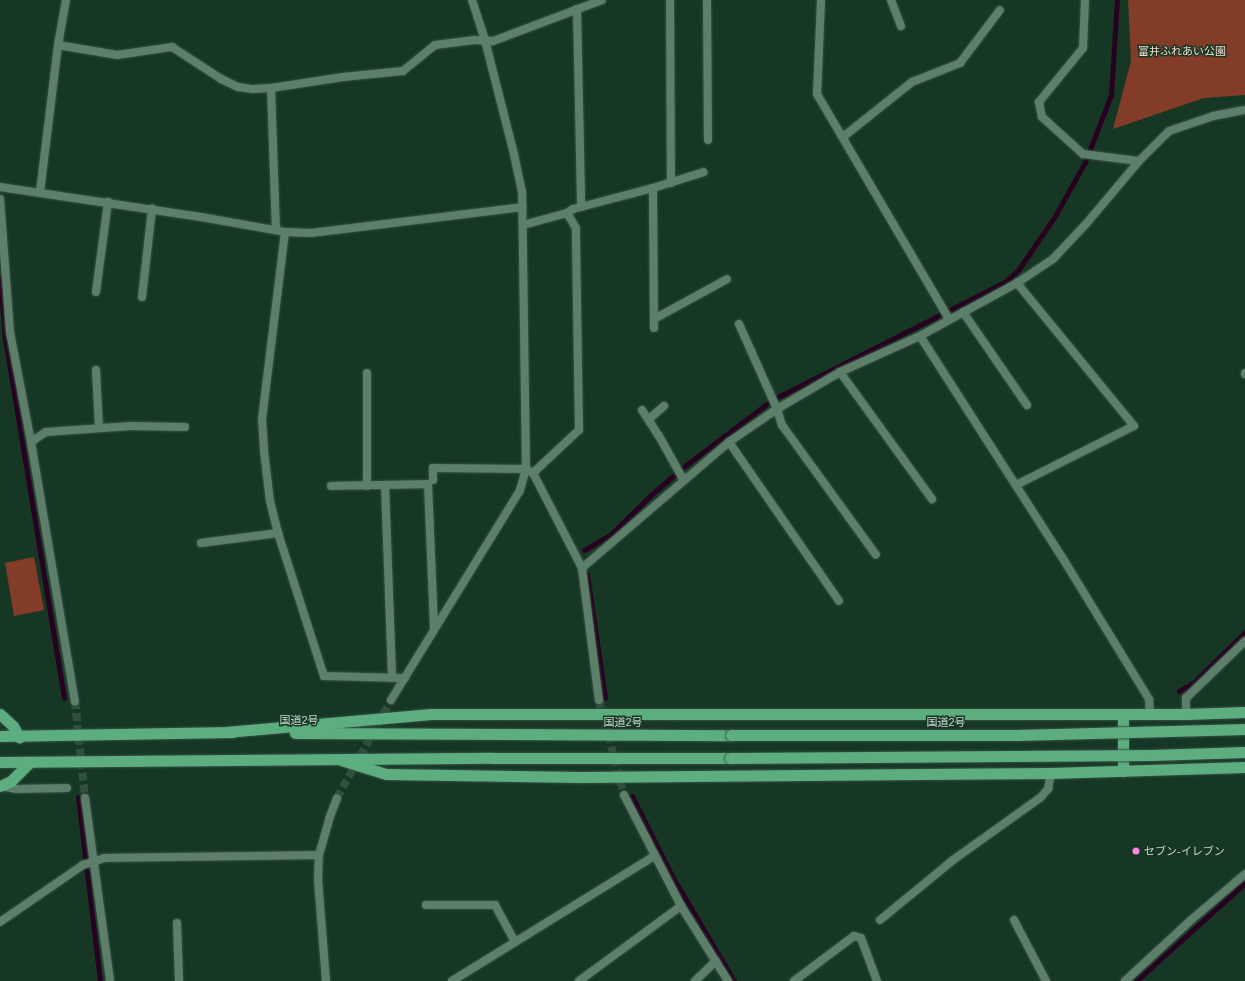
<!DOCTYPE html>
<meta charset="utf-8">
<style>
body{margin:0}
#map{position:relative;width:1245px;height:981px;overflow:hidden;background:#173725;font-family:Arial,"Noto Sans JP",sans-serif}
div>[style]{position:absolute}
.green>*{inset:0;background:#833c27}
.stream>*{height:5px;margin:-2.5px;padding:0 2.5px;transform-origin:2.5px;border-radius:2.5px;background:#270220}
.minor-tunnel>*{height:8px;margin-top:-4px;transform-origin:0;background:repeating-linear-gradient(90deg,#314f3e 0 8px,transparent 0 12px)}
.roads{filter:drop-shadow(0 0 1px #375243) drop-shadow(0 0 1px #375243)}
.minor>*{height:8px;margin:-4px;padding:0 4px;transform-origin:4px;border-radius:4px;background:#5d7f6a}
.trunk>*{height:11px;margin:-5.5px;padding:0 5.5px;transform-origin:5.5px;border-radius:5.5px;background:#5cae80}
.bridges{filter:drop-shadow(0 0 1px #375243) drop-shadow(0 0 1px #375243)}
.trunk-bridge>*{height:11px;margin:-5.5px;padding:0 5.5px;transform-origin:5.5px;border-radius:5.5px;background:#5cae80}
.dots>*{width:11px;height:11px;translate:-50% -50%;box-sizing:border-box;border:2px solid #173725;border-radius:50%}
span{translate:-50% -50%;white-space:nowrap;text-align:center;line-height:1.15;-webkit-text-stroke:3px #173725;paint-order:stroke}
.park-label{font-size:11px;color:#f5dbd3}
.street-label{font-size:11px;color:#c6d8cc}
.poi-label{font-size:11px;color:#c6d8cc}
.left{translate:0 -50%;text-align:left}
</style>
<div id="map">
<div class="green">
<i style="clip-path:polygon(1128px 0,1245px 0,1245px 95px,1204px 98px,1113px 129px,1131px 61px)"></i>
<i style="clip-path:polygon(34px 557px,44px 610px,14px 616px,5px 563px)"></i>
</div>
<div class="stream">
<i style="left:0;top:278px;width:60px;rotate:85.2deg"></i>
<i style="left:5px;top:338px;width:365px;rotate:80.7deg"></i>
<i style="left:584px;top:550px;width:30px;rotate:-30deg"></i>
<i style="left:610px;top:535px;width:59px;rotate:-44.3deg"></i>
<i style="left:652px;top:494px;width:45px;rotate:-40.5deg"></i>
<i style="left:686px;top:465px;width:108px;rotate:-37.1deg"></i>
<i style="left:772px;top:400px;width:261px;rotate:-26.9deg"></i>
<i style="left:1005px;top:282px;width:19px;rotate:-43deg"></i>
<i style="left:1019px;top:269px;width:64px;rotate:-55.8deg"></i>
<i style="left:1055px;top:216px;width:62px;rotate:-60.9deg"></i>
<i style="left:1085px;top:162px;width:72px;rotate:-68.8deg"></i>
<i style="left:1111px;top:95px;width:95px;rotate:-86.4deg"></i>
<i style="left:587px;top:574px;width:125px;rotate:81.7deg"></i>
<i style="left:1179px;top:691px;width:16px;rotate:-30deg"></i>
<i style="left:1193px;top:683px;width:73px;rotate:-44.4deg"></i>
<i style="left:632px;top:796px;width:89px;rotate:63.4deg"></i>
<i style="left:672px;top:876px;width:122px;rotate:59.4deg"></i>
<i style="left:78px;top:797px;width:185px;rotate:83.2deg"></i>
<i style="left:1136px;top:981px;width:147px;rotate:-42deg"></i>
</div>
<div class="minor-tunnel">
<i style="left:599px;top:700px;width:98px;rotate:75.3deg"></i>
<i style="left:75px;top:701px;width:98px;rotate:84.1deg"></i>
<i style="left:337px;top:798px;width:112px;rotate:-61.1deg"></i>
</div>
<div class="roads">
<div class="minor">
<i style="left:670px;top:0;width:183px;rotate:89.7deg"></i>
<i style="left:707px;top:0;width:140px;rotate:89.6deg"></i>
<i style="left:821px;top:0;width:94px;rotate:92.4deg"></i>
<i style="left:817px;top:94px;width:261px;rotate:59.6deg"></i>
<i style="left:891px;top:0;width:28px;rotate:69deg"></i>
<i style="left:1085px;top:0;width:48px;rotate:92.4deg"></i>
<i style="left:1083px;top:48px;width:70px;rotate:129.2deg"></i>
<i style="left:1039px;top:102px;width:15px;rotate:79deg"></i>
<i style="left:1042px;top:117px;width:55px;rotate:42.1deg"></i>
<i style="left:1083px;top:154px;width:56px;rotate:7.1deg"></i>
<i style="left:577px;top:9px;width:198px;rotate:88.8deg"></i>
<i style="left:58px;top:45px;width:60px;rotate:9.6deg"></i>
<i style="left:117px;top:55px;width:56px;rotate:-8.3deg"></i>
<i style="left:172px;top:47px;width:59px;rotate:33.1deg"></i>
<i style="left:221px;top:79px;width:19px;rotate:25deg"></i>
<i style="left:238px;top:87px;width:15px;rotate:8deg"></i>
<i style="left:253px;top:89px;width:18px;rotate:-3deg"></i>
<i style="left:271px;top:88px;width:73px;rotate:-8.7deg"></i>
<i style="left:343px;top:77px;width:60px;rotate:-5.7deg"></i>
<i style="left:403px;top:71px;width:41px;rotate:-39.1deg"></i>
<i style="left:435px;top:45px;width:40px;rotate:-7.1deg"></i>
<i style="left:475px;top:40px;width:18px;rotate:3deg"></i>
<i style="left:493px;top:41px;width:116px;rotate:-20.6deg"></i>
<i style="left:271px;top:88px;width:141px;rotate:88deg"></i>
<i style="left:843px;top:137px;width:88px;rotate:-38.6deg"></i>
<i style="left:912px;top:82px;width:52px;rotate:-21.6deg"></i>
<i style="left:960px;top:63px;width:66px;rotate:-53deg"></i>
<i style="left:0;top:187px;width:203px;rotate:8.5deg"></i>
<i style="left:201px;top:217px;width:85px;rotate:10.1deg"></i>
<i style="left:285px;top:232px;width:26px;rotate:2deg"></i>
<i style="left:311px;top:233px;width:213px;rotate:-7deg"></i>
<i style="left:653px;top:188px;width:140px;rotate:89.6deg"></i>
<i style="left:40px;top:192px;width:148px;rotate:-83deg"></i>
<i style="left:58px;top:45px;width:46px;rotate:-79.9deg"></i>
<i style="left:0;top:199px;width:133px;rotate:85.7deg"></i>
<i style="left:10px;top:332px;width:112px;rotate:79.2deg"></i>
<i style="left:31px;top:442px;width:263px;rotate:80.4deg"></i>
<i style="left:523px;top:225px;width:46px;rotate:-15.3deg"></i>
<i style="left:567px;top:213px;width:7px;rotate:-34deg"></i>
<i style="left:573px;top:209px;width:83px;rotate:-14.7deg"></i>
<i style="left:653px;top:188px;width:53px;rotate:-17.4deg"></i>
<i style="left:285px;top:232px;width:189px;rotate:97deg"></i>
<i style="left:262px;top:420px;width:31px;rotate:86deg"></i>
<i style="left:264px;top:451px;width:50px;rotate:83.2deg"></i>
<i style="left:270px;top:501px;width:33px;rotate:76deg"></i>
<i style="left:278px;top:533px;width:150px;rotate:72.2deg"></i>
<i style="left:324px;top:676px;width:81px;rotate:1.4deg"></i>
<i style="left:96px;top:292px;width:91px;rotate:-82.4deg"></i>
<i style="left:142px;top:297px;width:89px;rotate:-83.5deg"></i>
<i style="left:963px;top:312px;width:113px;rotate:55.5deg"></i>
<i style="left:654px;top:319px;width:83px;rotate:-28.7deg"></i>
<i style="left:739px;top:324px;width:93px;rotate:65.9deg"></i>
<i style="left:777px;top:409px;width:17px;rotate:73deg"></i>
<i style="left:782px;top:425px;width:160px;rotate:54.1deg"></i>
<i style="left:920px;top:336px;width:269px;rotate:57.3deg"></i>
<i style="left:1065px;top:562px;width:161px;rotate:58.5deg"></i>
<i style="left:1149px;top:699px;width:15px;rotate:86deg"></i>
<i style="left:96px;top:370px;width:57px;rotate:87deg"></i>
<i style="left:840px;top:372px;width:157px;rotate:54.1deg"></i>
<i style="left:1245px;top:373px;width:1px;rotate:90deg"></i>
<i style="left:642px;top:410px;width:31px;rotate:57deg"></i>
<i style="left:659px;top:436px;width:51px;rotate:60.9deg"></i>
<i style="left:649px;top:419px;width:20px;rotate:-41deg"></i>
<i style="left:31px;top:442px;width:18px;rotate:-34deg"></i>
<i style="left:46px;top:432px;width:85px;rotate:-4deg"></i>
<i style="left:131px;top:426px;width:54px;rotate:1.1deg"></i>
<i style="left:729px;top:442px;width:193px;rotate:55.3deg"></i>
<i style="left:533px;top:473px;width:63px;rotate:-43.1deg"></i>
<i style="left:579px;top:430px;width:202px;rotate:-90.9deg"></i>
<i style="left:576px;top:228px;width:17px;rotate:-121deg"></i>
<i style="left:433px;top:480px;width:12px;rotate:-90deg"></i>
<i style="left:433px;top:468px;width:93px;rotate:0.6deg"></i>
<i style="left:526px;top:469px;width:8px;rotate:30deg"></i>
<i style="left:533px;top:473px;width:107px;rotate:62.7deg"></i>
<i style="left:582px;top:568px;width:133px;rotate:82.7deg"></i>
<i style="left:385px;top:485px;width:193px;rotate:87.9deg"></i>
<i style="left:1016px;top:485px;width:132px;rotate:-26.6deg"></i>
<i style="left:1134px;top:426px;width:185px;rotate:-129.3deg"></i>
<i style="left:331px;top:486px;width:97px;rotate:-1.2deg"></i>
<i style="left:428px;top:484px;width:146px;rotate:87.6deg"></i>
<i style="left:367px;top:486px;width:113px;rotate:-90deg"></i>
<i style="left:201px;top:543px;width:78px;rotate:-7.4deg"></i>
<i style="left:582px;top:568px;width:194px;rotate:-40.6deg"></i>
<i style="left:729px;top:442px;width:58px;rotate:-34.5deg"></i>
<i style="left:777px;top:409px;width:73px;rotate:-30.4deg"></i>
<i style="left:840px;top:372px;width:88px;rotate:-24.2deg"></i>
<i style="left:920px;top:336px;width:111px;rotate:-28.7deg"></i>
<i style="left:1017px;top:283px;width:43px;rotate:-33.7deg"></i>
<i style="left:1053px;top:259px;width:48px;rotate:-46.7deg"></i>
<i style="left:1086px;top:224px;width:82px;rotate:-49.9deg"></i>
<i style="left:1139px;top:161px;width:42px;rotate:-45deg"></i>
<i style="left:1169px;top:131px;width:46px;rotate:-18.8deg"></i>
<i style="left:1213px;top:116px;width:33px;rotate:-11deg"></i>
<i style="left:391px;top:700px;width:246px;rotate:-58.4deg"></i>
<i style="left:520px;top:490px;width:22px;rotate:-74deg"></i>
<i style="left:526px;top:469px;width:277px;rotate:-90.8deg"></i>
<i style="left:522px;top:192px;width:35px;rotate:-102deg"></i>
<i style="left:515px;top:158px;width:122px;rotate:-104.3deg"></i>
<i style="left:485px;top:40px;width:42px;rotate:-108deg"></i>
<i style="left:1186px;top:714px;width:16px;rotate:-90deg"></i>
<i style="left:1186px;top:698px;width:82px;rotate:-44deg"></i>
<i style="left:0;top:786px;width:17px;rotate:10deg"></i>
<i style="left:17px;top:789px;width:50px;rotate:-1.1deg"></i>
<i style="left:624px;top:795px;width:125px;rotate:62.8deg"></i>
<i style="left:681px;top:906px;width:89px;rotate:57.9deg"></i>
<i style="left:85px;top:798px;width:185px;rotate:82.2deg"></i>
<i style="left:426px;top:905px;width:69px"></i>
<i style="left:495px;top:905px;width:42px;rotate:61.6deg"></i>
<i style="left:880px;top:920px;width:94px;rotate:-39.4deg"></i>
<i style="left:953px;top:860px;width:108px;rotate:-35.6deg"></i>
<i style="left:1041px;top:797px;width:11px;rotate:-49deg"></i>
<i style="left:1048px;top:789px;width:16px;rotate:-79deg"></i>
<i style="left:1014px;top:920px;width:69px;rotate:62.3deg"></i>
<i style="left:0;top:922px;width:101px;rotate:-34.5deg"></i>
<i style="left:83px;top:865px;width:22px;rotate:-18deg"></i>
<i style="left:104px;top:858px;width:215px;rotate:-0.8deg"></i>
<i style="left:177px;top:923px;width:58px;rotate:88deg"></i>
<i style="left:326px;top:981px;width:101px;rotate:-94.5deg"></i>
<i style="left:318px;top:880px;width:25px;rotate:-88deg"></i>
<i style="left:319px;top:855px;width:37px;rotate:-74deg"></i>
<i style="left:329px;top:819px;width:22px;rotate:-69deg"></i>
<i style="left:452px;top:981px;width:238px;rotate:-31.7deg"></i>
<i style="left:579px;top:981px;width:127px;rotate:-36.3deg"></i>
<i style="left:695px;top:981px;width:29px;rotate:-44deg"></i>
<i style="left:794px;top:981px;width:75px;rotate:-36.9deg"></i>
<i style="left:854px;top:936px;width:7px;rotate:16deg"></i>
<i style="left:861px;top:938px;width:46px;rotate:69.6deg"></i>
<i style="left:1125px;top:981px;width:90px;rotate:-42.7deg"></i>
<i style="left:1191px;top:920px;width:71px;rotate:-40.4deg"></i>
</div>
<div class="trunk">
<i style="left:0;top:714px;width:18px;rotate:43deg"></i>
<i style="left:13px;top:726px;width:13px;rotate:61deg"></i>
<i style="left:1123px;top:714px;width:57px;rotate:90deg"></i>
<i style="left:226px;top:732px;width:206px;rotate:-5deg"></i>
<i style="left:431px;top:714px;width:755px"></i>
<i style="left:1186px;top:714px;width:59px;rotate:-1.9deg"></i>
<i style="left:295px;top:733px;width:436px;rotate:0.3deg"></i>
<i style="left:0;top:736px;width:233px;rotate:-1deg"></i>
<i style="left:341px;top:760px;width:47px;rotate:17.3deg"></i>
<i style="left:386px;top:774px;width:194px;rotate:0.9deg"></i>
<i style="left:580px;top:777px;width:471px;rotate:-0.5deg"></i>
<i style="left:1051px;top:773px;width:194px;rotate:-1.8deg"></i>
<i style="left:0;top:762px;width:493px;rotate:-0.5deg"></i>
<i style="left:493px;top:758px;width:237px"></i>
<i style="left:0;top:786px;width:12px;rotate:-24deg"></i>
<i style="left:11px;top:781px;width:25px;rotate:-45deg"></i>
</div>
</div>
<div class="bridges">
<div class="trunk-bridge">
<i style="left:731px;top:735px;width:285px"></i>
<i style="left:1016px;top:735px;width:229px;rotate:-1.5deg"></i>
<i style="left:730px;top:758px;width:421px;rotate:-0.4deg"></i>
<i style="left:1151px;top:755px;width:94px;rotate:-1.8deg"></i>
</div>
</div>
<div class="dots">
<i style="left:1136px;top:851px;background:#fe86e0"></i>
</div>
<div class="park-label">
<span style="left:1182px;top:51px">富井ふれあい公園</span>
</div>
<div class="street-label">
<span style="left:299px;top:720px">国道2号</span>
<span style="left:623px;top:722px">国道2号</span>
<span style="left:946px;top:722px">国道2号</span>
</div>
<div class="poi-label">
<span class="left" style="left:1144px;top:851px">セブン-イレブン</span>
</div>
</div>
